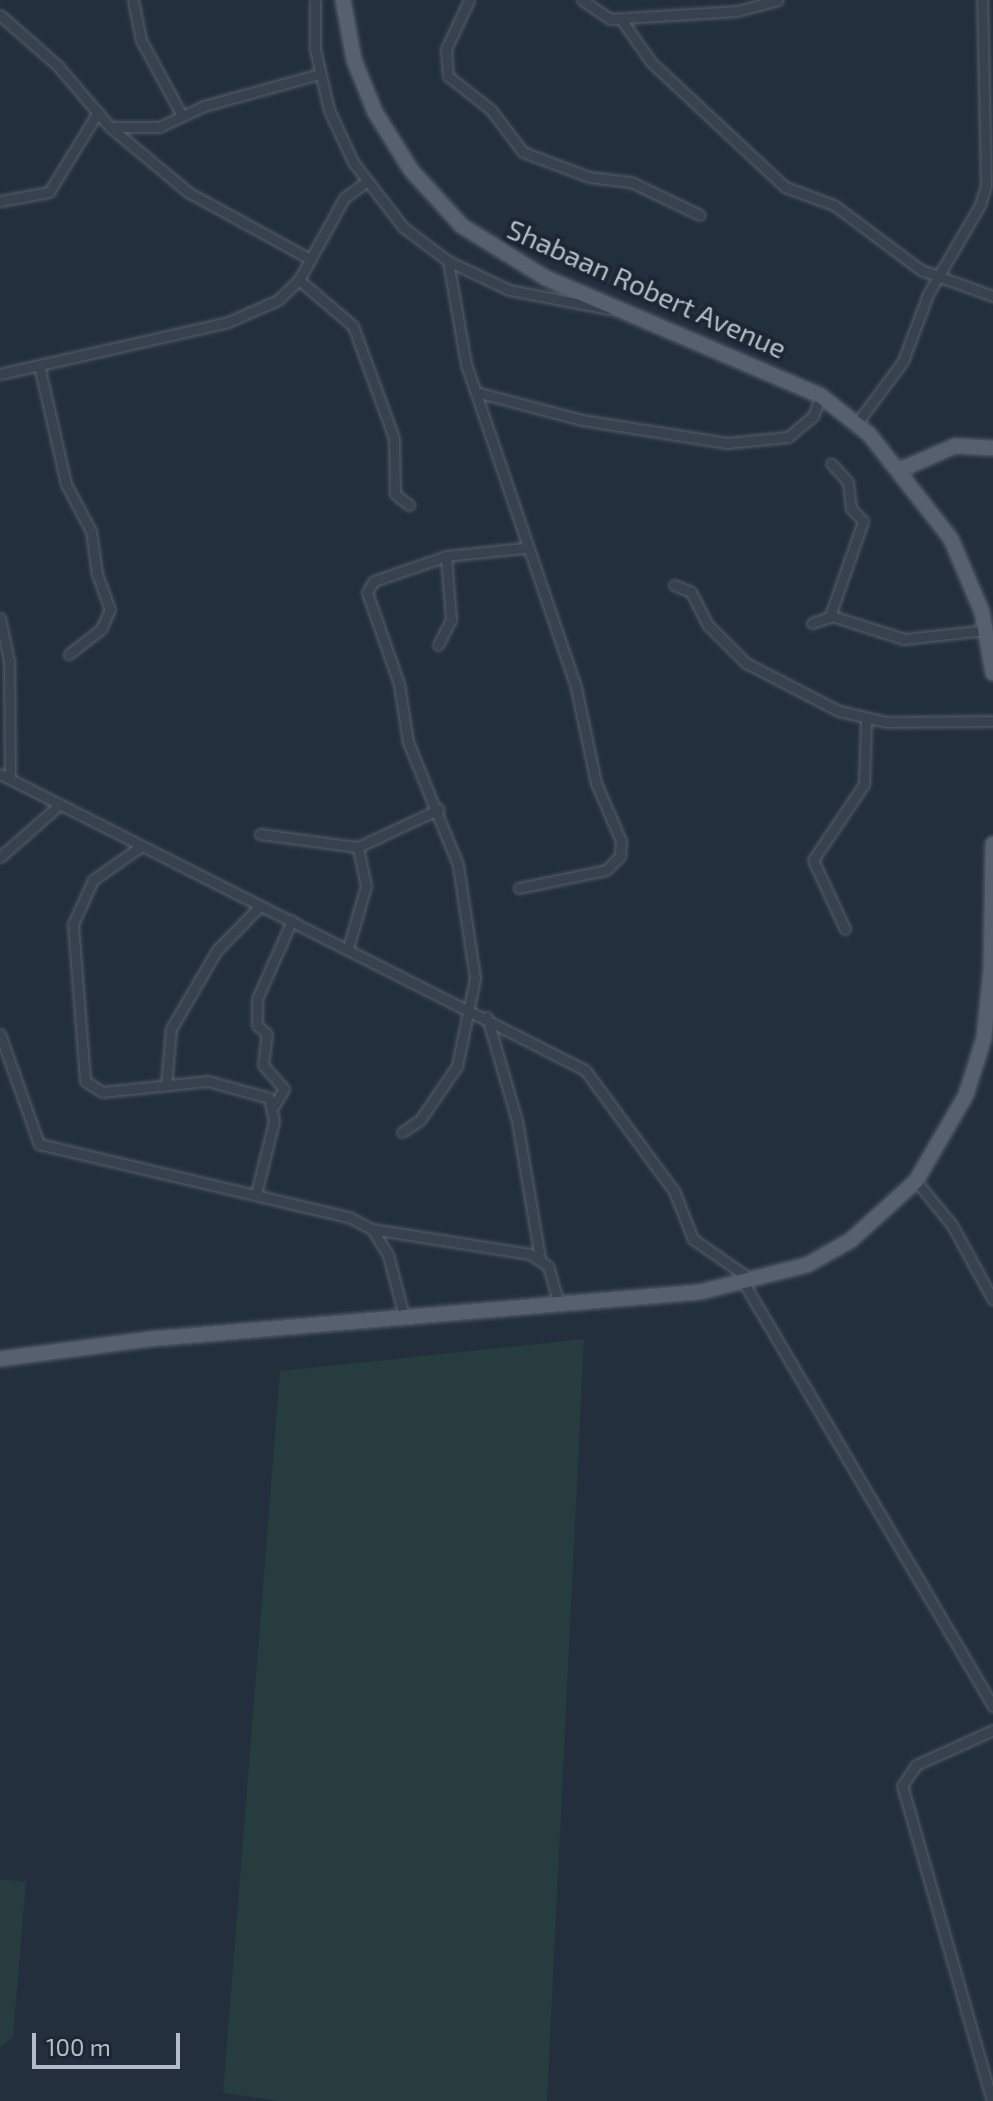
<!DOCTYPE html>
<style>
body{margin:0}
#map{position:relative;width:993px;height:2101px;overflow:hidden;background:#242f3e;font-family:"Exo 2",sans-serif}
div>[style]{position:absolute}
.green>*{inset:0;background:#263c3f}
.roads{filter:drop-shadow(0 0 2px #565f6c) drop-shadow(0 0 2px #565f6c)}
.street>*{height:9px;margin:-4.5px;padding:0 4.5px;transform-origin:4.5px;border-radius:4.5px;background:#38414e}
.primary>*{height:14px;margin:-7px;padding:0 7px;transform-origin:7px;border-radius:7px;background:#56606e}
span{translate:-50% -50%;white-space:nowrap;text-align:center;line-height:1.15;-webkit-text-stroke:8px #1d2633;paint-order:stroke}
.street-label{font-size:28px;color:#b4bcc9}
.scale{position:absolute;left:32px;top:2033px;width:148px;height:36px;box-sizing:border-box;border:4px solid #b4bcc9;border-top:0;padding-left:10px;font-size:24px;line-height:28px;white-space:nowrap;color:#b4bcc9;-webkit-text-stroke:6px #1d2633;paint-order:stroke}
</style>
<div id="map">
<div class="green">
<i style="clip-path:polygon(584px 1339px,547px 2101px,278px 2101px,223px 2093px,280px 1371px)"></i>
<i style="clip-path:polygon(0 1879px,26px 1882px,13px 2037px,0 2048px)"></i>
</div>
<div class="roads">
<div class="street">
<i style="left:133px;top:0;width:41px;rotate:78.7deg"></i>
<i style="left:141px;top:40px;width:84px;rotate:61.6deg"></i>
<i style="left:315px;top:0;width:49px;rotate:90deg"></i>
<i style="left:315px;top:49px;width:63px;rotate:77.1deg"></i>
<i style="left:329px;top:110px;width:57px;rotate:65.2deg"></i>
<i style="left:353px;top:162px;width:82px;rotate:52.4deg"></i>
<i style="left:403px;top:227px;width:56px;rotate:37.1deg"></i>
<i style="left:448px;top:261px;width:68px;rotate:25.4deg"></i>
<i style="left:509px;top:290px;width:101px;rotate:10.9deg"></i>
<i style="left:469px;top:0;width:54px;rotate:115.1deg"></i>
<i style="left:446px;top:49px;width:27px;rotate:86deg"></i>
<i style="left:448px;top:76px;width:55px;rotate:38.3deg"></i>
<i style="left:491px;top:110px;width:53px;rotate:52.7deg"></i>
<i style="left:523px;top:152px;width:71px;rotate:20.7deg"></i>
<i style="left:589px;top:177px;width:42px;rotate:6.8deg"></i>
<i style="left:631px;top:182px;width:76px;rotate:25.6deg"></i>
<i style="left:582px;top:0;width:34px;rotate:34deg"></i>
<i style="left:610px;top:19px;width:127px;rotate:-3.6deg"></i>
<i style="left:737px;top:11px;width:42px;rotate:-15deg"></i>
<i style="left:0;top:15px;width:76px;rotate:41.3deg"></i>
<i style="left:57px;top:65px;width:82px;rotate:49.5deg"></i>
<i style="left:110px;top:127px;width:102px;rotate:39.8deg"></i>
<i style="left:188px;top:192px;width:139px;rotate:28.8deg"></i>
<i style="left:621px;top:19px;width:52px;rotate:55.1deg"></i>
<i style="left:651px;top:62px;width:183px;rotate:43deg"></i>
<i style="left:785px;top:187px;width:52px;rotate:20.2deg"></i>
<i style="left:834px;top:205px;width:109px;rotate:36.8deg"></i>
<i style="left:921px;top:270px;width:77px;rotate:19.9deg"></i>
<i style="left:112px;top:127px;width:47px"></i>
<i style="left:159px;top:127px;width:50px;rotate:-25deg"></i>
<i style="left:204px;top:106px;width:119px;rotate:-15.5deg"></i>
<i style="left:0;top:201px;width:50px;rotate:-10.4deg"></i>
<i style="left:49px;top:192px;width:94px;rotate:-58.5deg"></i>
<i style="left:448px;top:261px;width:105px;rotate:80.1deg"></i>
<i style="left:466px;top:364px;width:342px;rotate:71.2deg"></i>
<i style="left:576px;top:688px;width:97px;rotate:78.1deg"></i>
<i style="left:596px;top:783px;width:63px;rotate:66.7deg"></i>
<i style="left:621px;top:841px;width:15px;rotate:94deg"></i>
<i style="left:620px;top:856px;width:20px;rotate:135deg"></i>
<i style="left:606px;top:870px;width:89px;rotate:168.3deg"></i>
<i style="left:299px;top:280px;width:71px;rotate:40.4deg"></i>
<i style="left:353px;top:326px;width:119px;rotate:69.9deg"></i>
<i style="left:394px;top:438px;width:56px;rotate:89deg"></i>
<i style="left:395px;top:494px;width:18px;rotate:38deg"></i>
<i style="left:39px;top:365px;width:122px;rotate:77.2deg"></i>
<i style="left:66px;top:484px;width:53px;rotate:62deg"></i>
<i style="left:91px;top:531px;width:43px;rotate:82.1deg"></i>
<i style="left:97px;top:574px;width:37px;rotate:70deg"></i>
<i style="left:110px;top:609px;width:22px;rotate:114deg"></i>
<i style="left:101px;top:629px;width:41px;rotate:142deg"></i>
<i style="left:0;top:374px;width:234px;rotate:-12.8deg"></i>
<i style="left:228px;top:322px;width:55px;rotate:-23.7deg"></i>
<i style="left:278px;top:300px;width:29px;rotate:-44deg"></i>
<i style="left:299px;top:280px;width:94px;rotate:-61.2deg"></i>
<i style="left:344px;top:198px;width:27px;rotate:-36deg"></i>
<i style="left:476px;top:392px;width:110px;rotate:14.8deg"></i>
<i style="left:582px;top:420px;width:147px;rotate:9deg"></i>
<i style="left:727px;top:443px;width:61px;rotate:-5.6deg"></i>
<i style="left:788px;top:437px;width:33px;rotate:-40deg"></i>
<i style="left:813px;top:416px;width:22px;rotate:-68deg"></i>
<i style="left:857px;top:423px;width:77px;rotate:-53.4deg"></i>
<i style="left:903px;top:361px;width:72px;rotate:-69.5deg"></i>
<i style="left:928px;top:294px;width:103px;rotate:-59.7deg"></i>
<i style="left:980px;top:205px;width:21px;rotate:-73deg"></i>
<i style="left:986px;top:185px;width:185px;rotate:-91.2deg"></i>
<i style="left:674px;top:585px;width:18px;rotate:22deg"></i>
<i style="left:691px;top:592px;width:37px;rotate:63deg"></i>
<i style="left:708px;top:625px;width:54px;rotate:45deg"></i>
<i style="left:746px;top:663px;width:105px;rotate:27.3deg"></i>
<i style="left:839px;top:711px;width:48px;rotate:13.2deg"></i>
<i style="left:886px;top:722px;width:107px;rotate:-0.5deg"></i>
<i style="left:830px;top:616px;width:101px;rotate:-70.8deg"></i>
<i style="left:863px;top:521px;width:18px;rotate:-133deg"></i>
<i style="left:851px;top:508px;width:26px;rotate:-97deg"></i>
<i style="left:848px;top:482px;width:25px;rotate:-132deg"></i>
<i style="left:0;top:618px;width:44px;rotate:78.2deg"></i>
<i style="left:9px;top:661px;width:117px;rotate:89.5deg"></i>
<i style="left:812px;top:623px;width:21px;rotate:-19deg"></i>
<i style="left:832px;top:616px;width:76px;rotate:17.7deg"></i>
<i style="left:904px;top:639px;width:81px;rotate:-6.3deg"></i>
<i style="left:438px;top:645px;width:28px;rotate:-63deg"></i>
<i style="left:451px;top:620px;width:64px;rotate:-94.5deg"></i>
<i style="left:0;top:774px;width:656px;rotate:26.84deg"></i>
<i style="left:585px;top:1070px;width:150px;rotate:53.7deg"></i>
<i style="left:674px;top:1191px;width:52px;rotate:68.4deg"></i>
<i style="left:693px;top:1239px;width:72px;rotate:34.8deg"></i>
<i style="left:260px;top:834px;width:99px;rotate:7.6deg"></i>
<i style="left:358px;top:847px;width:89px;rotate:-25.1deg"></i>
<i style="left:140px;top:847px;width:57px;rotate:144.9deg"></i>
<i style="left:93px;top:880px;width:48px;rotate:114.4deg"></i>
<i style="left:73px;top:924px;width:157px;rotate:85.6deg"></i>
<i style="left:85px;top:1081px;width:20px;rotate:33deg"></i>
<i style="left:102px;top:1092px;width:107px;rotate:-5.9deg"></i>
<i style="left:208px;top:1081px;width:63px;rotate:15.6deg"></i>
<i style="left:269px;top:1098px;width:24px;rotate:78deg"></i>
<i style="left:274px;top:1121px;width:75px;rotate:103.9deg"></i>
<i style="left:0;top:857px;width:79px;rotate:-41.4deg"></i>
<i style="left:845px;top:929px;width:76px;rotate:-114.9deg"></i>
<i style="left:813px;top:860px;width:92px;rotate:-56.1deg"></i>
<i style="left:864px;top:784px;width:65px;rotate:-88.2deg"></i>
<i style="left:348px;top:948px;width:65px;rotate:-73.8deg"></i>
<i style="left:366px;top:886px;width:40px;rotate:-102deg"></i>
<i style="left:487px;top:1017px;width:108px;rotate:73.9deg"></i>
<i style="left:517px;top:1121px;width:139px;rotate:80.5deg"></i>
<i style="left:0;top:1034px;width:117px;rotate:70.5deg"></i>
<i style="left:39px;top:1144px;width:318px;rotate:13.3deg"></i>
<i style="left:349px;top:1217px;width:26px;rotate:28deg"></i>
<i style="left:372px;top:1229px;width:31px;rotate:58deg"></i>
<i style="left:388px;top:1255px;width:63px;rotate:75.3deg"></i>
<i style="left:166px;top:1085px;width:56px;rotate:-84.9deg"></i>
<i style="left:171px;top:1029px;width:91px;rotate:-59.8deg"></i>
<i style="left:217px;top:950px;width:62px;rotate:-45.7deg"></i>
<i style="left:274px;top:1106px;width:20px;rotate:-60deg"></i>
<i style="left:284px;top:1089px;width:32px;rotate:-131deg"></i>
<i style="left:263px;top:1065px;width:31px;rotate:-83deg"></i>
<i style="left:267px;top:1034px;width:13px;rotate:-138deg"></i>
<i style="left:257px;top:1025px;width:26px;rotate:-90deg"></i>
<i style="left:257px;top:999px;width:86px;rotate:-66.1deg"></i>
<i style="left:402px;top:1132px;width:22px;rotate:-34deg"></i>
<i style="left:420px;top:1120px;width:65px;rotate:-55.6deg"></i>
<i style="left:457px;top:1066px;width:90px;rotate:-78.4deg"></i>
<i style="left:475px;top:978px;width:114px;rotate:-98.6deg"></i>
<i style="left:458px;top:865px;width:133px;rotate:-112.1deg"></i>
<i style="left:408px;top:742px;width:59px;rotate:-98.8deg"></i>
<i style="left:399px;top:684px;width:97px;rotate:-109.2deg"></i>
<i style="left:367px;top:592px;width:13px;rotate:-58deg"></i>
<i style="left:374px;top:581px;width:76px;rotate:-19.1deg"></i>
<i style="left:446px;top:556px;width:78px;rotate:-5.9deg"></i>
<i style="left:916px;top:1181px;width:57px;rotate:50.7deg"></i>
<i style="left:952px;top:1225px;width:85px;rotate:61.3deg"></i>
<i style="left:372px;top:1229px;width:160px;rotate:9deg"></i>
<i style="left:530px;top:1254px;width:22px;rotate:34deg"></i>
<i style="left:548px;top:1266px;width:40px;rotate:74deg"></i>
<i style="left:745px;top:1285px;width:489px;rotate:59.5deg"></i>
<i style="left:992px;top:2101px;width:328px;rotate:-105.9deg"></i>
<i style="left:902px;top:1786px;width:25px;rotate:-56deg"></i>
<i style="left:916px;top:1765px;width:85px;rotate:-24.4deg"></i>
</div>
<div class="primary">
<i style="left:343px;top:0;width:61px;rotate:79.6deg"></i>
<i style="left:354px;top:60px;width:56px;rotate:68deg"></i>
<i style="left:375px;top:112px;width:68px;rotate:58.2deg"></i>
<i style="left:411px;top:170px;width:76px;rotate:47.7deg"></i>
<i style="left:462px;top:226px;width:99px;rotate:31.8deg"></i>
<i style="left:546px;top:278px;width:299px;rotate:23.2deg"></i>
<i style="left:821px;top:396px;width:61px;rotate:38.4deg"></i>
<i style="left:869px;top:434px;width:133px;rotate:52deg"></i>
<i style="left:951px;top:539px;width:79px;rotate:67deg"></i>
<i style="left:982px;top:612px;width:62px;rotate:79.8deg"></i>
<i style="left:902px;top:469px;width:58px;rotate:-23.5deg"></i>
<i style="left:955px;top:446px;width:38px;rotate:3deg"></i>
<i style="left:0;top:1359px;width:151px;rotate:-7.6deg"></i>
<i style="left:150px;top:1339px;width:552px;rotate:-4.88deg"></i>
<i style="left:700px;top:1292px;width:110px;rotate:-14.2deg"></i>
<i style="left:807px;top:1265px;width:51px;rotate:-29.6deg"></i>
<i style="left:851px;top:1240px;width:88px;rotate:-42.2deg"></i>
<i style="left:916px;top:1181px;width:99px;rotate:-59.8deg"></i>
<i style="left:966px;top:1095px;width:60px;rotate:-72.5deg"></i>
<i style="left:984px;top:1038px;width:69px;rotate:-84.2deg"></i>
<i style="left:991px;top:969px;width:125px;rotate:-89.1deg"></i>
</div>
</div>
<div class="street-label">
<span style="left:647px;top:288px;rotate:24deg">Shabaan Robert Avenue</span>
</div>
<div class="scale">100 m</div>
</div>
